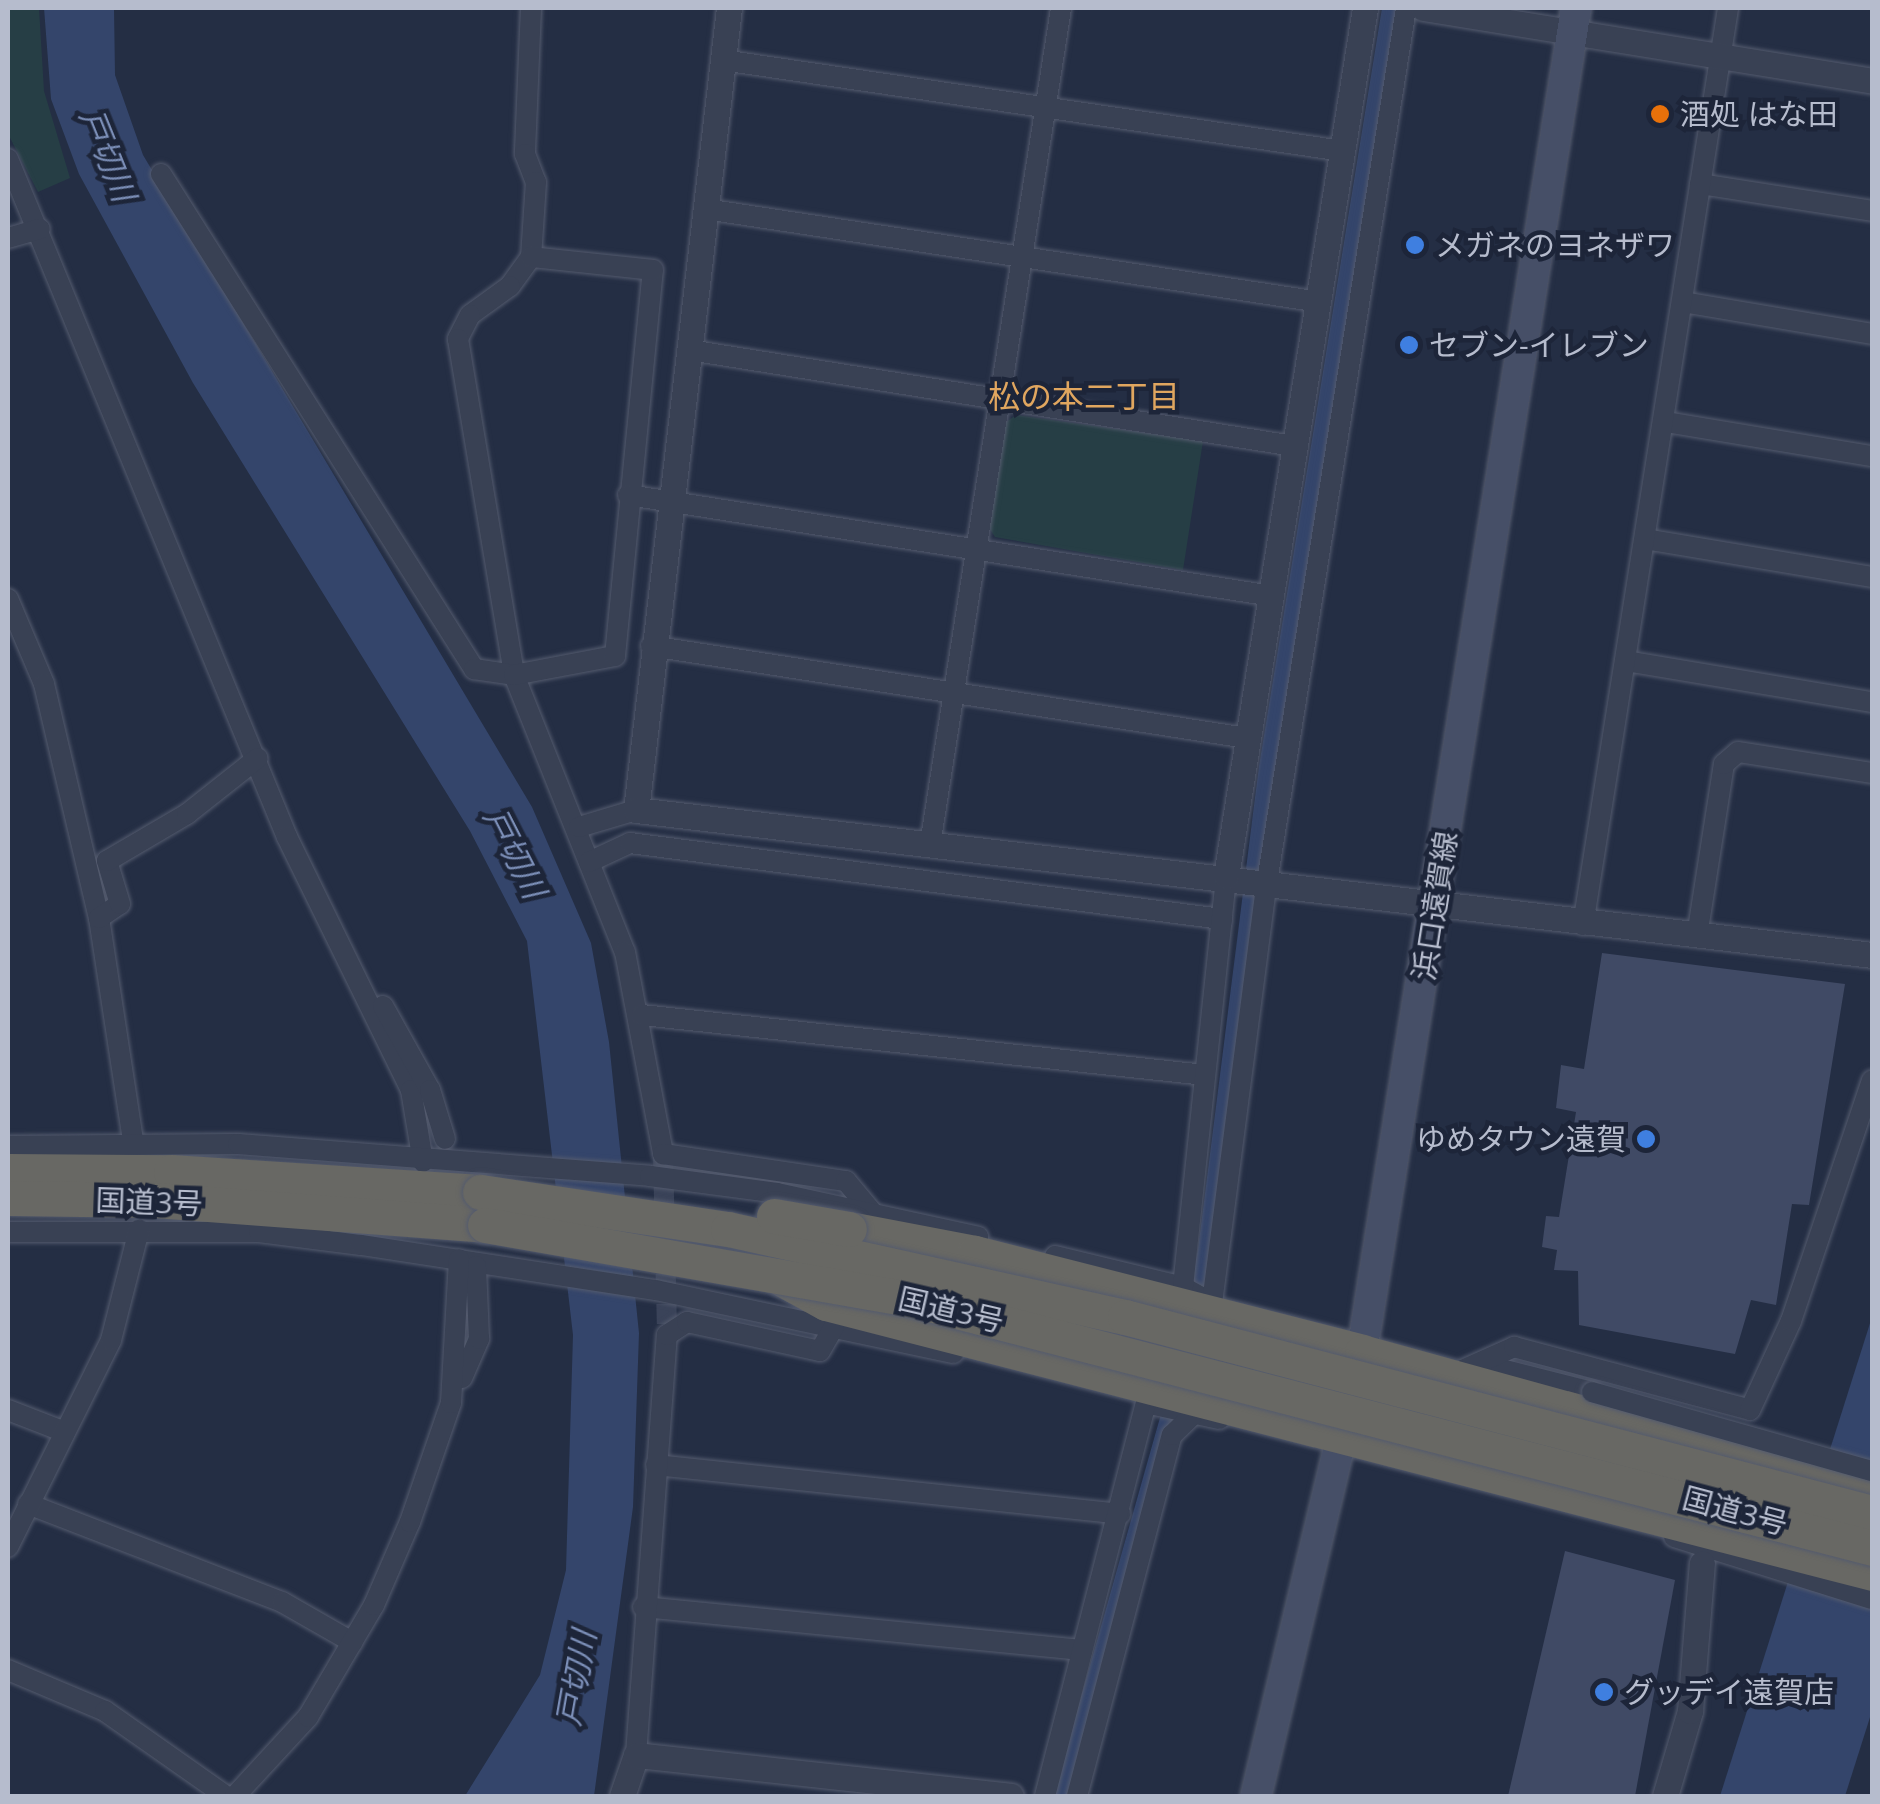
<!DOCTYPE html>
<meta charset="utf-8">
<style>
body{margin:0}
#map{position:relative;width:1880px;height:1804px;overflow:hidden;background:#242e44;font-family:"Open Sans","Noto Sans JP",sans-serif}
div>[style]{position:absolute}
.green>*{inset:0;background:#263e45}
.water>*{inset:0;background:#34456b}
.building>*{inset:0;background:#404a65}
.minor-tunnel>*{height:20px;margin-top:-10px;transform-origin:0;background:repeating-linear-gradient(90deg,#3a4359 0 20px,transparent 0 30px)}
.roads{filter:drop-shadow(0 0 2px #545b6e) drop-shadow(0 0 2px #545b6e)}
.minor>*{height:20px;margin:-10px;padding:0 10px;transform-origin:10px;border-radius:10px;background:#394154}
.tertiary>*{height:25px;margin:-12.5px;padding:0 12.5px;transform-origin:12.5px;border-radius:12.5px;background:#394154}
.secondary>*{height:30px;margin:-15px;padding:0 15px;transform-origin:15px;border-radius:15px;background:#464f67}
.trunk>*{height:35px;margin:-17.5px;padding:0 17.5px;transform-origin:17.5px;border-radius:17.5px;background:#686864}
.bridges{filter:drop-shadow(0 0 2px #545b6e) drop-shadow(0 0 2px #545b6e)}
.minor-bridge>*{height:20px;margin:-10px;padding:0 10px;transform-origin:10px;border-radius:10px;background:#394154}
.trunk-bridge>*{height:35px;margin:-17.5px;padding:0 17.5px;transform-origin:17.5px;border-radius:17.5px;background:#686864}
.dots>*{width:28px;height:28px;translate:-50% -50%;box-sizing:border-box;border:5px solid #1d2539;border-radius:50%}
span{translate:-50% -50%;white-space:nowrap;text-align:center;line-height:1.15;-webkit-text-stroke:9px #1d2539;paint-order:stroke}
.poi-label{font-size:30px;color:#b6bccd}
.left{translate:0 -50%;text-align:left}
.right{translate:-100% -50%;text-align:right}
.street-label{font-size:30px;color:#b6bccd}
.water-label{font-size:32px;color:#7b8eb7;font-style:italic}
.neighbourhood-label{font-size:32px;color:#e0a65f}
.frame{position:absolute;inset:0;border:10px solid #b6bccd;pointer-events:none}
</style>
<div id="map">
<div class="green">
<i style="clip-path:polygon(8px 8px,39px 8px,44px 91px,70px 178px,38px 192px,8px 134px)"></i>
<i style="clip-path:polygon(1016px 415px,1203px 441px,1183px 570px,995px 537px,987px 525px,1002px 425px)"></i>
</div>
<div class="water">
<i style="clip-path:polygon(44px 8px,114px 8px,115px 75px,143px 155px,532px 807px,591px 943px,609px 1042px,639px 1333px,633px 1507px,594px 1796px,465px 1796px,540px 1675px,566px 1570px,573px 1335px,527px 941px,470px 831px,193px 383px,79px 174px,51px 99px)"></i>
<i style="clip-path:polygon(1382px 8px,1399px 8px,1211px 1283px,1067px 1796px,1053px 1796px,1180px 1347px,1198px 1249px,1259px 766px)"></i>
<i style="clip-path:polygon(1872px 1317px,1872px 1711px,1845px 1796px,1720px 1796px)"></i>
</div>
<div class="building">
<i style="clip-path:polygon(1602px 953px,1845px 984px,1809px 1205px,1792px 1204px,1776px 1305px,1751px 1300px,1735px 1354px,1579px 1325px,1578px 1271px,1554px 1270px,1557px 1250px,1542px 1247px,1546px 1216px,1559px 1217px,1576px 1112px,1556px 1108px,1561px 1065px,1584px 1069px)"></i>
<i style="clip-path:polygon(1565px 1551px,1675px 1580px,1635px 1796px,1508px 1796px)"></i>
</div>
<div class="minor-tunnel">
<i style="left:663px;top:1154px;width:181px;rotate:88.7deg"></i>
</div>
<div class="roads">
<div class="minor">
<i style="left:531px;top:8px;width:146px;rotate:92.4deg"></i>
<i style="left:525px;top:154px;width:30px;rotate:69deg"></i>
<i style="left:536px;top:182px;width:75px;rotate:93.8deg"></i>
<i style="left:531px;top:257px;width:36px;rotate:126deg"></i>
<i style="left:510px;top:286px;width:49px;rotate:144.1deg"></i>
<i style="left:470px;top:315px;width:27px;rotate:117deg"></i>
<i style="left:458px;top:339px;width:341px;rotate:80.5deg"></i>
<i style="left:514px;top:675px;width:298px;rotate:68.2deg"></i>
<i style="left:625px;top:952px;width:206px;rotate:79.3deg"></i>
<i style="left:663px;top:1154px;width:185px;rotate:8.4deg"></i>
<i style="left:846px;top:1181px;width:39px;rotate:50deg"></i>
<i style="left:722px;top:60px;width:628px;rotate:8.34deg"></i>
<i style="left:8px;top:159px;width:733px;rotate:67.63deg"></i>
<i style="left:287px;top:837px;width:282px;rotate:63.9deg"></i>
<i style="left:411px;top:1090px;width:73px;rotate:80.5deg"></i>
<i style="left:161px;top:174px;width:586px;rotate:57.69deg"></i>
<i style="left:474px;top:669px;width:40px;rotate:8.5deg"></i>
<i style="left:514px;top:675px;width:103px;rotate:-10.7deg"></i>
<i style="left:615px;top:656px;width:388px;rotate:-84.4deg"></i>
<i style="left:653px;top:270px;width:123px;rotate:-173.9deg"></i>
<i style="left:1700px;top:184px;width:174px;rotate:8.9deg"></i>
<i style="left:705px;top:209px;width:622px;rotate:8.6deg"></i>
<i style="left:8px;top:238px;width:33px;rotate:-16deg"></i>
<i style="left:1683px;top:302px;width:192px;rotate:9.6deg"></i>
<i style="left:689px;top:350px;width:613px;rotate:9.02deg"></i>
<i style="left:1666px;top:422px;width:209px;rotate:9.4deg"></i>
<i style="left:628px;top:495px;width:652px;rotate:8.91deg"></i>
<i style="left:1645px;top:539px;width:230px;rotate:9.5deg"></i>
<i style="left:8px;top:599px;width:92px;rotate:67deg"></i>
<i style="left:44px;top:684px;width:240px;rotate:76.8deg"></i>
<i style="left:99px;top:918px;width:226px;rotate:81.3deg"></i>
<i style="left:651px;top:646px;width:603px;rotate:8.78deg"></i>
<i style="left:1626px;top:661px;width:249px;rotate:9.5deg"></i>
<i style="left:579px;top:827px;width:59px;rotate:-16.6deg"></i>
<i style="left:930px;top:845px;width:847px;rotate:-81.1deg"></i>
<i style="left:589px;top:862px;width:45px;rotate:-24.9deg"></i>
<i style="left:630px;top:843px;width:597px;rotate:7.32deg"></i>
<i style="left:99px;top:918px;width:25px;rotate:-34deg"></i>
<i style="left:120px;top:904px;width:45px;rotate:-106.8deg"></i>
<i style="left:107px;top:861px;width:93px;rotate:-30.4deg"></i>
<i style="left:187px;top:814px;width:90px;rotate:-38.3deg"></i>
<i style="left:1583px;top:925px;width:928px;rotate:-81.01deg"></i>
<i style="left:1697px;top:936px;width:174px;rotate:-81.1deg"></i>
<i style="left:1724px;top:764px;width:18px;rotate:-41deg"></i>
<i style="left:1738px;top:752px;width:136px;rotate:8.9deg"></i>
<i style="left:383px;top:1006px;width:96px;rotate:60.8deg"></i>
<i style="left:430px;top:1090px;width:51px;rotate:73deg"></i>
<i style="left:642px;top:1015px;width:566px;rotate:6.08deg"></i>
<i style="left:8px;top:1146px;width:230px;rotate:-0.5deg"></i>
<i style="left:238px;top:1144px;width:413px;rotate:4.4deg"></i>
<i style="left:650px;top:1176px;width:128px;rotate:7.6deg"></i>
<i style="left:777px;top:1193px;width:206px;rotate:12.3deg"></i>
<i style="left:8px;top:1232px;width:251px"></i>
<i style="left:259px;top:1232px;width:103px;rotate:7.3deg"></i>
<i style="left:361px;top:1245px;width:298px;rotate:8.7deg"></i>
<i style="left:656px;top:1290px;width:304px;rotate:12deg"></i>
<i style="left:1055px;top:1256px;width:132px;rotate:13.6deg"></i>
<i style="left:1183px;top:1287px;width:29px;rotate:29deg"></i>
<i style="left:1183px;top:1287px;width:413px;rotate:-84deg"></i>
<i style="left:1212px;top:1303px;width:425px;rotate:-82.6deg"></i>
<i style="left:1267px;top:882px;width:885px;rotate:-80.96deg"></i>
<i style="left:1485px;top:1365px;width:110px;rotate:14.2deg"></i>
<i style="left:1456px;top:1373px;width:64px;rotate:-24.1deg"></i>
<i style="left:1514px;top:1347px;width:244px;rotate:14.9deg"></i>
<i style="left:1750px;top:1410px;width:98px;rotate:-65.3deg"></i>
<i style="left:1791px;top:1321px;width:254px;rotate:-71.4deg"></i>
<i style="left:462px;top:1378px;width:43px;rotate:-66.4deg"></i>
<i style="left:479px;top:1339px;width:73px;rotate:-92.4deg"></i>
<i style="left:1155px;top:1405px;width:66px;rotate:12.3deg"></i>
<i style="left:8px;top:1410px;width:61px;rotate:21.1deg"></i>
<i style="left:656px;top:1465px;width:467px;rotate:6deg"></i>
<i style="left:28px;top:1504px;width:272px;rotate:21.1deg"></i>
<i style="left:282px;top:1602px;width:81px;rotate:29.7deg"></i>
<i style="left:1674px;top:1537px;width:207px;rotate:17.4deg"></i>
<i style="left:8px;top:1547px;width:231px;rotate:-63.5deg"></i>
<i style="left:111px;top:1340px;width:114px;rotate:-75.7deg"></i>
<i style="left:643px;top:1607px;width:441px;rotate:5.6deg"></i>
<i style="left:8px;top:1670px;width:105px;rotate:22.9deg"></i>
<i style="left:105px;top:1711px;width:148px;rotate:35.1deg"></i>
<i style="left:636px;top:1755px;width:421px;rotate:-85.8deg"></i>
<i style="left:667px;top:1335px;width:24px;rotate:-33deg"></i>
<i style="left:687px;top:1322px;width:136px;rotate:12.3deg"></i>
<i style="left:820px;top:1351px;width:28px;rotate:-60deg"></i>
<i style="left:235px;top:1796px;width:108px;rotate:-47.3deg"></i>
<i style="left:308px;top:1717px;width:130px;rotate:-59.5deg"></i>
<i style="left:374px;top:1605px;width:90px;rotate:-66.6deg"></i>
<i style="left:410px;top:1522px;width:126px;rotate:-71deg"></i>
<i style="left:451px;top:1403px;width:144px;rotate:-86.8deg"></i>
<i style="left:1045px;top:1796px;width:407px;rotate:-75.6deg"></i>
<i style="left:1077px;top:1796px;width:373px;rotate:-75.3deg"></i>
<i style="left:1172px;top:1435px;width:28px;rotate:-44deg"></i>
</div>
<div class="tertiary">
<i style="left:729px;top:8px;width:807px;rotate:96.61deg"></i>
<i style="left:636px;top:810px;width:1244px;rotate:6.69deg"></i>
<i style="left:1423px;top:8px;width:455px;rotate:9.2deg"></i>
<i style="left:1226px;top:876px;width:879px;rotate:-80.9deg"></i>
<i style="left:622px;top:1796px;width:43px;rotate:-71.1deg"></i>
<i style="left:636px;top:1755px;width:377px;rotate:6.2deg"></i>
<i style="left:1665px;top:1796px;width:89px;rotate:-73.6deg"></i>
<i style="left:1690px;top:1711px;width:148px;rotate:-85.4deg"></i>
</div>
<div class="secondary">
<i style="left:1256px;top:1796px;width:456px;rotate:-76.6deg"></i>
<i style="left:1362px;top:1352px;width:1361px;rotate:-80.95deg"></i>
</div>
<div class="trunk">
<i style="left:8px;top:1171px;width:163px;rotate:0.4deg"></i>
<i style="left:171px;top:1172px;width:310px;rotate:3.7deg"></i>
<i style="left:8px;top:1198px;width:147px;rotate:0.8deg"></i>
<i style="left:155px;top:1200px;width:331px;rotate:4.3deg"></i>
<i style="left:849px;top:1229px;width:128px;rotate:10.8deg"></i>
<i style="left:975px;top:1253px;width:399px;rotate:14.3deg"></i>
<i style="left:1362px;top:1352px;width:529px;rotate:15.45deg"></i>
<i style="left:784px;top:1280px;width:48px;rotate:28.7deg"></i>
<i style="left:826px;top:1303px;width:1080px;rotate:14.47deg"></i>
</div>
</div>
<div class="bridges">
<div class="minor-bridge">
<i style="left:1592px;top:1392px;width:291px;rotate:15.8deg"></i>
</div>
<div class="trunk-bridge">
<i style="left:480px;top:1192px;width:251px;rotate:8.5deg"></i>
<i style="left:728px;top:1229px;width:407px;rotate:12.5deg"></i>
<i style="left:1125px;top:1317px;width:772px;rotate:14.7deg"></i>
<i style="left:774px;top:1216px;width:76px;rotate:9.8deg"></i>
<i style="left:485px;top:1225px;width:436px;rotate:9.9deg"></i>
<i style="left:914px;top:1300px;width:990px;rotate:14.51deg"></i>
</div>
</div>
<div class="dots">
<i style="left:1660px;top:114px;background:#e8710a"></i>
<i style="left:1415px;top:245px;background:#3f7fe0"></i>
<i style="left:1409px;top:345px;background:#3f7fe0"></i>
<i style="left:1646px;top:1139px;background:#3f7fe0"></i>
<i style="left:1604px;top:1692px;background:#3f7fe0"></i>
</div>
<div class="poi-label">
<span class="left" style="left:1680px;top:114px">酒処 はな田</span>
<span class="left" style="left:1435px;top:245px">メガネのヨネザワ</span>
<span class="left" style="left:1429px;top:345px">セブン-イレブン</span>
<span class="right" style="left:1626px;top:1139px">ゆめタウン遠賀</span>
<span class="left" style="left:1624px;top:1692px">グッデイ遠賀店</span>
</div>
<div class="street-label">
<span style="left:1435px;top:906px;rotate:-81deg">浜口遠賀線</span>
<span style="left:149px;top:1202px;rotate:2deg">国道3号</span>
<span style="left:951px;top:1310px;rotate:13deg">国道3号</span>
<span style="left:1735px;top:1511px;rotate:15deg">国道3号</span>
</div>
<div class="water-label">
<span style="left:108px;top:155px;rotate:68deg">戸切川</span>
<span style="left:515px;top:853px;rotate:63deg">戸切川</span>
<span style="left:576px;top:1678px;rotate:-80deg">戸切川</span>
</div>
<div class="neighbourhood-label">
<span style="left:1084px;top:396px">松の本二丁目</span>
</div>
<div class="frame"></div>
</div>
